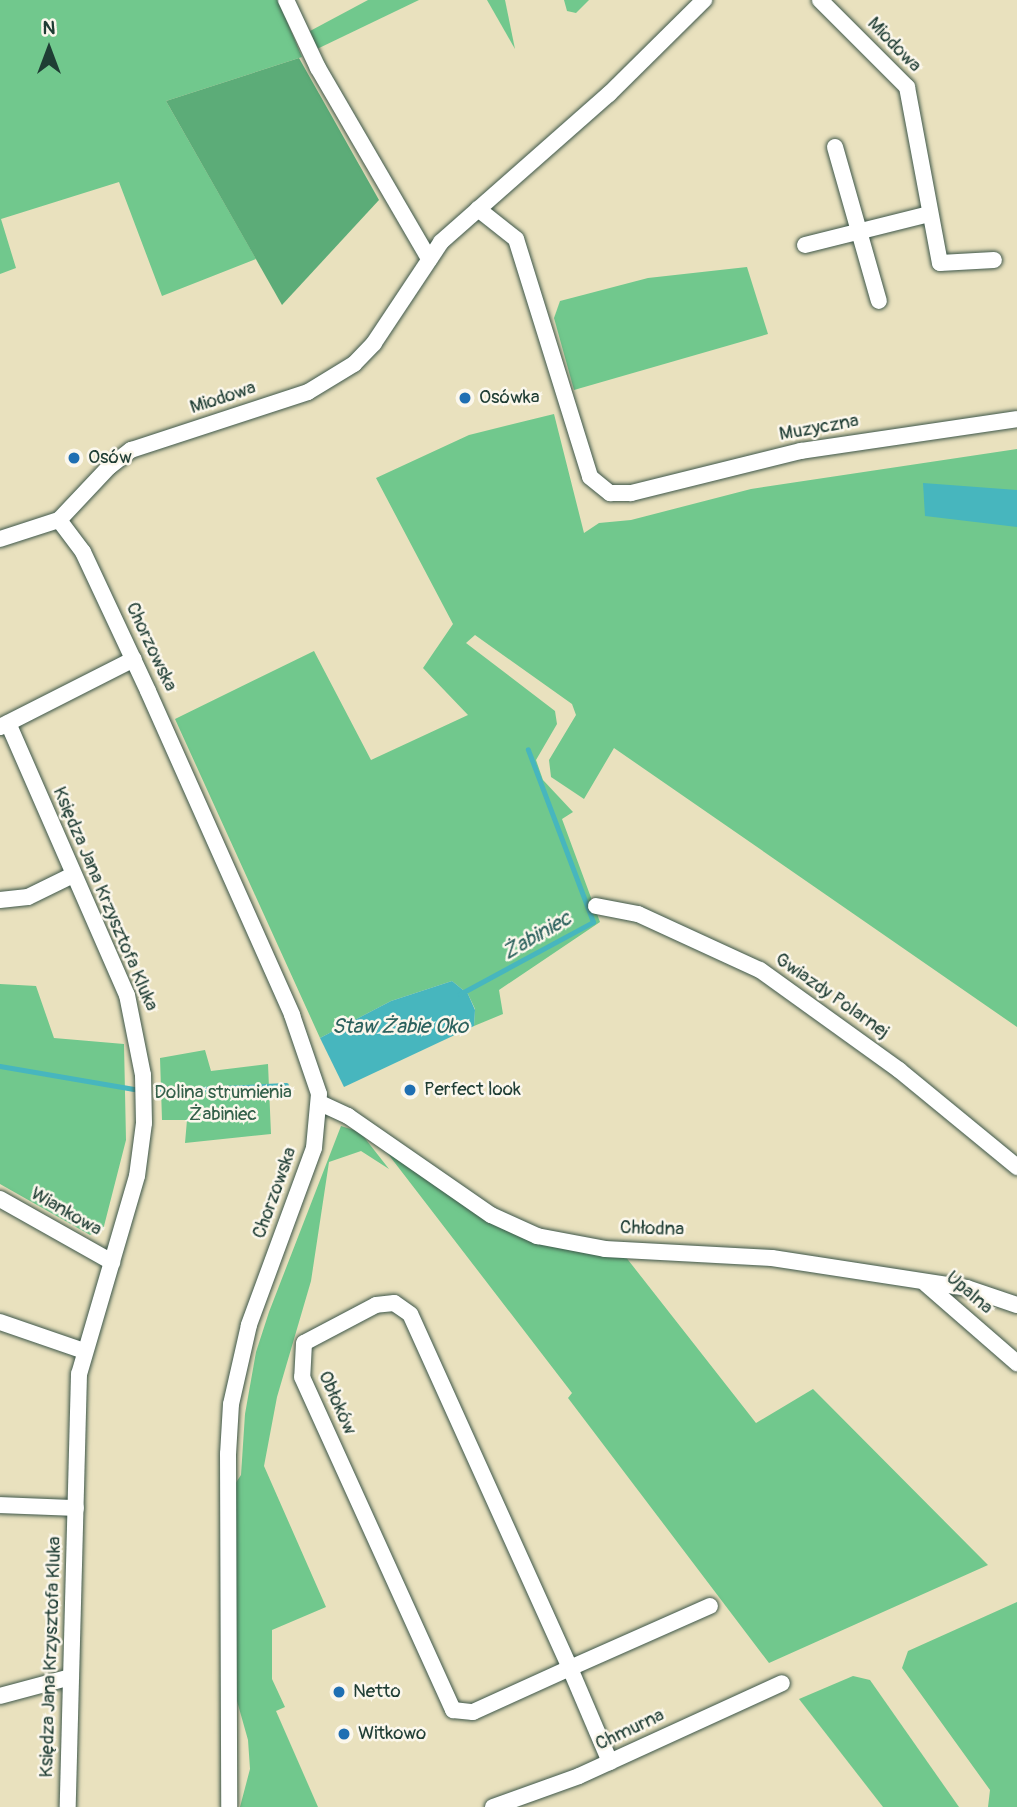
<!DOCTYPE html>
<meta charset="utf-8">
<style>
body{margin:0}
#map{position:relative;width:1017px;height:1807px;overflow:hidden;background:#e9e1be;font-family:Pangolin,sans-serif}
div>[style]{position:absolute}
.green>*{inset:0;background:#71c88d}
.forest>*{inset:0;background:#5cac78}
.water>*{inset:0;background:#47b6be}
.stream>*{height:4.5px;margin:-2.25px;padding:0 2.25px;transform-origin:2.25px;border-radius:2.25px;background:#47b6be}
.roads{filter:drop-shadow(0 0 2px #3d5649) drop-shadow(0 0 2px #3d5649)}
.minor>*{height:16px;margin:-8px;padding:0 8px;transform-origin:8px;border-radius:8px;background:#fff}
.dots>*{width:19px;height:19px;translate:-50% -50%;box-sizing:border-box;border:4px solid #fbf7ec;border-radius:50%}
span{translate:-50% -50%;white-space:nowrap;text-align:center;line-height:1.15;-webkit-text-stroke:5px #fbf7ec;paint-order:stroke}
.street-label{font-size:19px;color:#1f3d34}
.poi-label{font-size:19px;color:#1f3d34}
.left{translate:0 -50%;text-align:left}
.park-label{font-size:19px;color:#34604a}
.water-label{font-size:21px;color:#2b615d;font-style:italic}
.north{position:absolute;left:14px;top:14px;width:70px;height:70px;-webkit-text-stroke:5px #fbf7ec;paint-order:stroke;rotate:0deg;font-size:19px;font-weight:700;line-height:28px;text-align:center;color:#1f3d34}
.north::after{content:'';display:block;margin:auto;width:24px;height:32px;background:#1f3d34;clip-path:polygon(50% 0,100% 100%,50% 72%,0 100%)}
</style>
<div id="map">
<div class="green">
<i style="clip-path:polygon(0 0,278px 0,302px 57px,166px 101px,256px 259px,162px 296px,119px 182px,1px 219px,16px 268px,0 274px)"></i>
<i style="clip-path:polygon(368px 0,419px 0,317px 49px,310px 31px)"></i>
<i style="clip-path:polygon(487px 0,505px 0,515px 49px)"></i>
<i style="clip-path:polygon(564px 0,589px 0,576px 13px,567px 11px)"></i>
<i style="clip-path:polygon(747px 267px,768px 334px,574px 390px,554px 318px,560px 301px,648px 278px)"></i>
<i style="clip-path:polygon(554px 414px,584px 533px,599px 523px,631px 520px,751px 489px,1017px 449px,1017px 1027px,614px 748px,584px 799px,551px 777px,549px 760px,576px 715px,572px 704px,475px 635px,466px 643px,555px 711px,557px 724px,536px 760px,543px 780px,573px 812px,562px 819px,600px 922px,499px 990px,503px 1014px,474px 1026px,475px 1009px,468px 994px,452px 981px,391px 1001px,320px 1038px,175px 719px,314px 651px,371px 760px,468px 715px,423px 668px,453px 624px,376px 478px,469px 435px)"></i>
<i style="clip-path:polygon(0 984px,36px 986px,54px 1038px,124px 1044px,126px 1140px,103px 1230px,90px 1235px,0 1184px)"></i>
<i style="clip-path:polygon(205px 1050px,211px 1071px,268px 1064px,271px 1134px,185px 1143px,187px 1120px,162px 1120px,160px 1058px)"></i>
<i style="clip-path:polygon(341px 1126px,360px 1132px,389px 1169px,361px 1151px,329px 1162px,311px 1281px,277px 1397px,264px 1466px,326px 1607px,272px 1630px,272px 1679px,285px 1707px,276px 1711px,318px 1807px,240px 1807px,250px 1769px,248px 1740px,237px 1701px,235px 1484px,241px 1475px,245px 1414px,256px 1352px,269px 1312px)"></i>
<i style="clip-path:polygon(385px 1150px,497px 1225px,625px 1256px,756px 1423px,813px 1389px,988px 1565px,769px 1663px,568px 1398px,572px 1393px)"></i>
<i style="clip-path:polygon(1017px 1602px,1017px 1807px,988px 1807px,990px 1790px,902px 1668px,908px 1651px)"></i>
<i style="clip-path:polygon(853px 1676px,870px 1680px,959px 1807px,883px 1807px,799px 1699px)"></i>
</div>
<div class="forest">
<i style="clip-path:polygon(299px 58px,379px 200px,282px 305px,166px 101px)"></i>
</div>
<div class="water">
<i style="clip-path:polygon(923px 483px,1017px 490px,1017px 527px,925px 516px)"></i>
<i style="clip-path:polygon(452px 981px,468px 994px,475px 1010px,474px 1026px,344px 1087px,320px 1038px,391px 1001px)"></i>
</div>
<div class="stream">
<i style="left:460px;top:994px;width:151px;rotate:-28.4deg"></i>
<i style="left:593px;top:922px;width:184px;rotate:-110.7deg"></i>
<i style="left:0;top:1066px;width:137px;rotate:9.7deg"></i>
<i style="left:158px;top:1091px;width:128px;rotate:-2.7deg"></i>
</div>
<div class="roads">
<div class="minor">
<i style="left:286px;top:0;width:75px;rotate:64.8deg"></i>
<i style="left:318px;top:68px;width:221px;rotate:59.8deg"></i>
<i style="left:820px;top:0;width:123px;rotate:45deg"></i>
<i style="left:907px;top:87px;width:179px;rotate:79.4deg"></i>
<i style="left:940px;top:263px;width:54px;rotate:-3.2deg"></i>
<i style="left:835px;top:147px;width:160px;rotate:74.1deg"></i>
<i style="left:478px;top:209px;width:48px;rotate:38.3deg"></i>
<i style="left:516px;top:239px;width:249px;rotate:72.7deg"></i>
<i style="left:590px;top:477px;width:26px;rotate:39deg"></i>
<i style="left:610px;top:493px;width:21px"></i>
<i style="left:631px;top:493px;width:175px;rotate:-13.9deg"></i>
<i style="left:801px;top:451px;width:218px;rotate:-8.4deg"></i>
<i style="left:805px;top:245px;width:128px;rotate:-14deg"></i>
<i style="left:59px;top:520px;width:40px;rotate:53deg"></i>
<i style="left:83px;top:552px;width:153px;rotate:64.9deg"></i>
<i style="left:148px;top:691px;width:355px;rotate:66deg"></i>
<i style="left:292px;top:1015px;width:83px;rotate:71.1deg"></i>
<i style="left:319px;top:1094px;width:54px;rotate:95.3deg"></i>
<i style="left:314px;top:1148px;width:189px;rotate:110.2deg"></i>
<i style="left:249px;top:1325px;width:81px;rotate:102.8deg"></i>
<i style="left:231px;top:1404px;width:50px;rotate:93.4deg"></i>
<i style="left:228px;top:1454px;width:353px;rotate:89.8deg"></i>
<i style="left:0;top:539px;width:62px;rotate:-17.9deg"></i>
<i style="left:59px;top:520px;width:73px;rotate:-46.7deg"></i>
<i style="left:109px;top:467px;width:28px;rotate:-38deg"></i>
<i style="left:131px;top:450px;width:186px;rotate:-18.1deg"></i>
<i style="left:308px;top:392px;width:54px;rotate:-31.3deg"></i>
<i style="left:354px;top:364px;width:29px;rotate:-46deg"></i>
<i style="left:374px;top:343px;width:121px;rotate:-56.4deg"></i>
<i style="left:441px;top:242px;width:224px;rotate:-41.4deg"></i>
<i style="left:609px;top:94px;width:134px;rotate:-44.7deg"></i>
<i style="left:8px;top:723px;width:297px;rotate:66.4deg"></i>
<i style="left:127px;top:995px;width:82px;rotate:78.7deg"></i>
<i style="left:143px;top:1075px;width:48px;rotate:88.8deg"></i>
<i style="left:144px;top:1123px;width:53px;rotate:97.5deg"></i>
<i style="left:137px;top:1176px;width:206px;rotate:106.3deg"></i>
<i style="left:79px;top:1374px;width:433px;rotate:91.5deg"></i>
<i style="left:0;top:727px;width:150px;rotate:-26.9deg"></i>
<i style="left:0;top:900px;width:28px;rotate:-6deg"></i>
<i style="left:28px;top:897px;width:50px;rotate:-26.1deg"></i>
<i style="left:596px;top:906px;width:43px;rotate:10.8deg"></i>
<i style="left:638px;top:914px;width:134px;rotate:24.7deg"></i>
<i style="left:760px;top:970px;width:171px;rotate:35.7deg"></i>
<i style="left:899px;top:1070px;width:153px;rotate:39.4deg"></i>
<i style="left:320px;top:1103px;width:31px;rotate:25deg"></i>
<i style="left:348px;top:1116px;width:174px;rotate:34.7deg"></i>
<i style="left:491px;top:1215px;width:51px;rotate:24.5deg"></i>
<i style="left:537px;top:1236px;width:69px;rotate:10.8deg"></i>
<i style="left:605px;top:1249px;width:167px;rotate:3.1deg"></i>
<i style="left:772px;top:1258px;width:197px;rotate:8.7deg"></i>
<i style="left:967px;top:1288px;width:53px;rotate:18.8deg"></i>
<i style="left:0;top:1199px;width:129px;rotate:29.4deg"></i>
<i style="left:926px;top:1284px;width:121px;rotate:41deg"></i>
<i style="left:0;top:1322px;width:89px;rotate:19deg"></i>
<i style="left:0;top:1505px;width:76px;rotate:2.3deg"></i>
<i style="left:0;top:1696px;width:73px;rotate:-15deg"></i>
<i style="left:610px;top:1762px;width:102px;rotate:-113.1deg"></i>
<i style="left:570px;top:1668px;width:388px;rotate:-114.3deg"></i>
<i style="left:410px;top:1314px;width:19px;rotate:-145deg"></i>
<i style="left:394px;top:1303px;width:18px;rotate:174deg"></i>
<i style="left:376px;top:1305px;width:81px;rotate:152.2deg"></i>
<i style="left:304px;top:1343px;width:34px;rotate:93deg"></i>
<i style="left:302px;top:1377px;width:366px;rotate:65.6deg"></i>
<i style="left:453px;top:1710px;width:20px;rotate:6deg"></i>
<i style="left:473px;top:1712px;width:107px;rotate:-24.4deg"></i>
<i style="left:570px;top:1668px;width:153px;rotate:-23.9deg"></i>
<i style="left:493px;top:1807px;width:91px;rotate:-19.8deg"></i>
<i style="left:579px;top:1776px;width:223px;rotate:-24.6deg"></i>
</div>
</div>
<div class="dots">
<i style="left:465px;top:398px;background:#1f6fb2"></i>
<i style="left:74px;top:458px;background:#1f6fb2"></i>
<i style="left:410px;top:1090px;background:#1f6fb2"></i>
<i style="left:339px;top:1692px;background:#1f6fb2"></i>
<i style="left:344px;top:1734px;background:#1f6fb2"></i>
</div>
<div class="street-label">
<span style="left:894px;top:45px;rotate:46deg">Miodowa</span>
<span style="left:223px;top:398px;rotate:-18deg">Miodowa</span>
<span style="left:819px;top:428px;rotate:-10deg">Muzyczna</span>
<span style="left:151px;top:647px;rotate:65deg">Chorzowska</span>
<span style="left:105px;top:899px;rotate:67deg">Księdza Jana Krzysztofa Kluka</span>
<span style="left:832px;top:996px;rotate:35deg">Gwiazdy Polarnej</span>
<span style="left:275px;top:1193px;rotate:-70deg">Chorzowska</span>
<span style="left:66px;top:1212px;rotate:30deg">Wiankowa</span>
<span style="left:652px;top:1229px;rotate:2deg">Chłodna</span>
<span style="left:969px;top:1293px;rotate:41deg">Upalna</span>
<span style="left:337px;top:1403px;rotate:66deg">Obłoków</span>
<span style="left:51px;top:1657px;rotate:-88deg">Księdza Jana Krzysztofa Kluka</span>
<span style="left:630px;top:1730px;rotate:-25deg">Chmurna</span>
</div>
<div class="poi-label">
<span class="left" style="left:479px;top:398px">Osówka</span>
<span class="left" style="left:88px;top:458px">Osów</span>
<span class="left" style="left:424px;top:1090px">Perfect look</span>
<span class="left" style="left:353px;top:1692px">Netto</span>
<span class="left" style="left:358px;top:1734px">Witkowo</span>
</div>
<div class="park-label">
<span style="left:223px;top:1104px">Dolina strumienia<br>Żabiniec</span>
</div>
<div class="water-label">
<span style="left:537px;top:936px;rotate:-30deg">Żabiniec</span>
<span style="left:400px;top:1027px">Staw Żabie Oko</span>
</div>
<div class="north">N</div>
</div>
